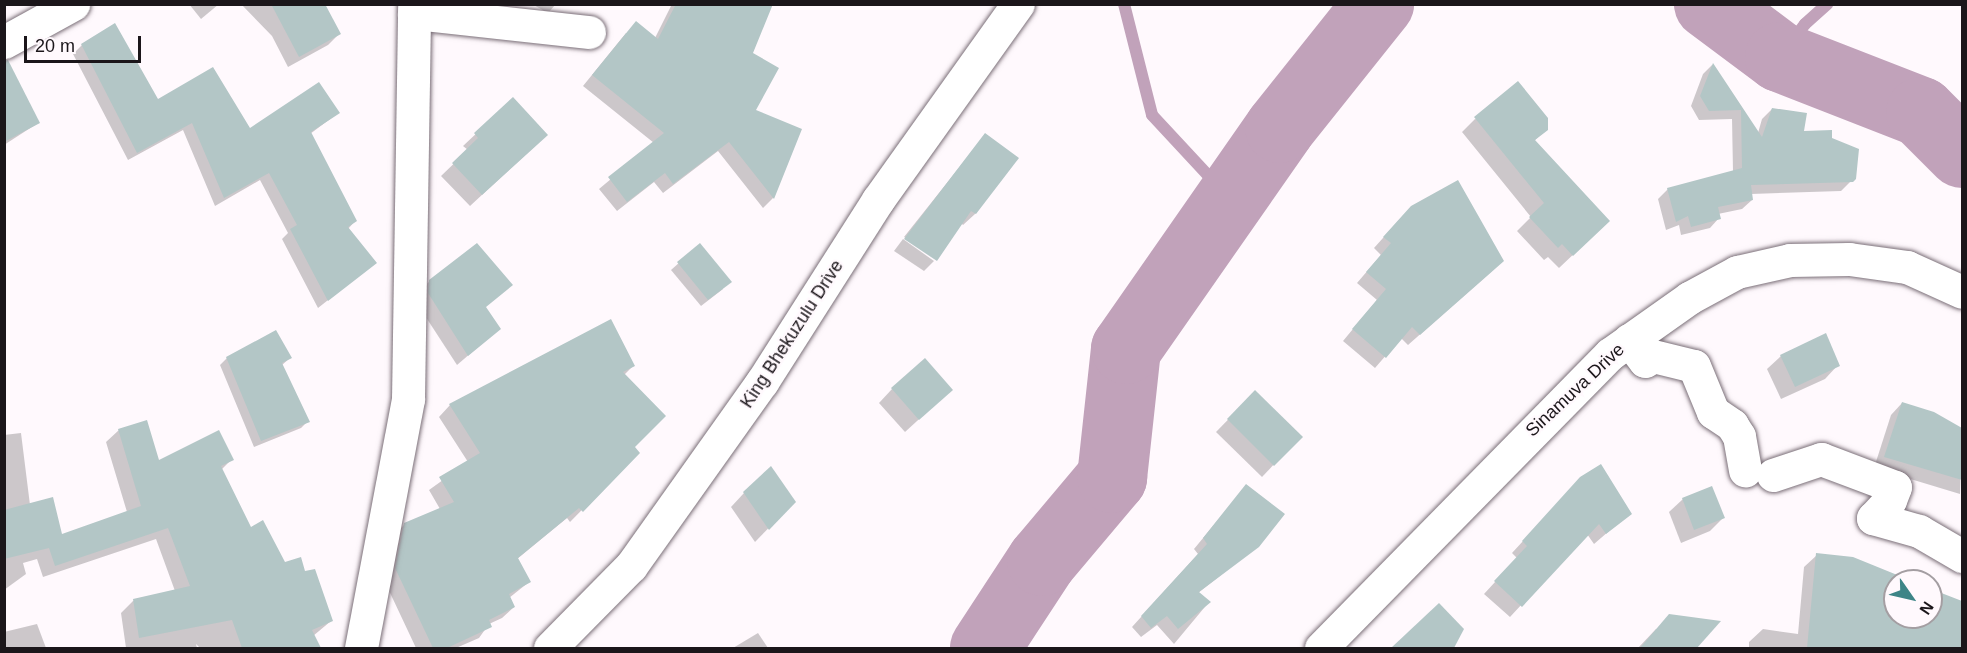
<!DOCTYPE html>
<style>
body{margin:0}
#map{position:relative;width:1967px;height:653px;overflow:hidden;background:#fff9fd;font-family:Helvetica,sans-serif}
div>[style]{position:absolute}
.shadow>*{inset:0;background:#0003}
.stream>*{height:12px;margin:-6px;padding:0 6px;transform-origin:6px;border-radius:6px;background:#c1a2ba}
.river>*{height:70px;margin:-35px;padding:0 35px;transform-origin:35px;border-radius:35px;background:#c1a2ba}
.building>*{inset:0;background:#b3c6c6}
.roads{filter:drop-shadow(0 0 2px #7b6f78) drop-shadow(0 0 2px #7b6f78)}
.minor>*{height:33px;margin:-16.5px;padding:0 16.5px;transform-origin:16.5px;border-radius:16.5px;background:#fff}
span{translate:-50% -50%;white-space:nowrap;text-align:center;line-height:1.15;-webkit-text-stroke:4.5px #fff9fd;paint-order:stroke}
.street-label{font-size:18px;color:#1b161a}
.frame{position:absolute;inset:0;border:6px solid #1b161a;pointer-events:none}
.north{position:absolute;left:1883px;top:569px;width:60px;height:60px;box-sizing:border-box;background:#fff9fd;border:2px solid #a49ea2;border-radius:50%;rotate:124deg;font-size:16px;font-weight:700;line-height:24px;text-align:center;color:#1b161a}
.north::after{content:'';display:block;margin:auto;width:21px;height:27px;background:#3d8587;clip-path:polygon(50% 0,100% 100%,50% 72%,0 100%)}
.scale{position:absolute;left:24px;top:36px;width:117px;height:27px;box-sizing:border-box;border:3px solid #1b161a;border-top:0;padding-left:8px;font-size:18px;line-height:21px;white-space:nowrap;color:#1b161a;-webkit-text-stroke:4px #fff9fd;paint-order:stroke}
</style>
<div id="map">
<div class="shadow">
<i style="clip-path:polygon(189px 4px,219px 4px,201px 19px)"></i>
<i style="clip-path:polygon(241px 4px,312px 4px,339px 34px,328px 45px,288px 67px,272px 36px)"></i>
<i style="clip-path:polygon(532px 4px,556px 4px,548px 13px)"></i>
<i style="clip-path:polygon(672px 4px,772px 4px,751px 54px,754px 111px,800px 130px,773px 198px,763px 208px,718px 151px,663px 193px,654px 182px,617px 211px,599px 189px,654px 143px,583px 86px,626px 33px,655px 38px)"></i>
<i style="clip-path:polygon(82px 45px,158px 102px,250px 130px,338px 113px,310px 134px,355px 221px,348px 229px,375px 263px,318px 308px,282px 239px,288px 233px,260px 180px,215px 206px,183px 130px,128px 160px,73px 54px)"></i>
<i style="clip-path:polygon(1712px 65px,1758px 133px,1762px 119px,1772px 109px,1803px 132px,1830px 139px,1851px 181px,1841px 191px,1751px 194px,1752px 200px,1742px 209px,1718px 214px,1719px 218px,1710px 228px,1681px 235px,1679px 225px,1666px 230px,1658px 199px,1668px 189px,1733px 172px,1732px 119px,1699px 120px,1691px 106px,1703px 74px)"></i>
<i style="clip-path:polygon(4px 82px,38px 123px,4px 145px)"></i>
<i style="clip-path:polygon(513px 99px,535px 146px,470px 206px,441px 176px,468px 150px,463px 146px)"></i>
<i style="clip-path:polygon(1475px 119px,1546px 129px,1534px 141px,1595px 234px,1559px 268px,1548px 257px,1544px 260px,1517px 231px,1531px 217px,1462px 132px)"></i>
<i style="clip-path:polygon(985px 135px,1017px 159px,975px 214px,963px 225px,961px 223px,936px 258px,904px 237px)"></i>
<i style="clip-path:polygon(1400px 219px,1492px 271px,1408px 345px,1401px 338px,1375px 368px,1343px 341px,1377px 300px,1357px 283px,1381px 255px,1374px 248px)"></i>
<i style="clip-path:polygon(903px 239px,934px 261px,924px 271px,894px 251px)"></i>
<i style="clip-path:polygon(699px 245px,723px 289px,701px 306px,671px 270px)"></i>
<i style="clip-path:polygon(430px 281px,485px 308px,499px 329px,457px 365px,418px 305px,418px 292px)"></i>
<i style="clip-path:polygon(1781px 356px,1838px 365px,1825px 379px,1781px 399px,1767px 369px)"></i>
<i style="clip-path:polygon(227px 358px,290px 358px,282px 365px,308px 421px,301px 428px,254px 447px,220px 365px)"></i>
<i style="clip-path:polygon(633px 366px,624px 375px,632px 447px,638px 453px,570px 522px,567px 518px,517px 559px,529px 582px,509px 598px,514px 607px,502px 618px,489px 624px,479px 638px,456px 648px,416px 648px,384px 580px,393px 536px,405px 524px,440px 509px,429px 490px,468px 462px,439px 417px,450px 405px)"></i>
<i style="clip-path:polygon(892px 389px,951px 390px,905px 432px,879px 403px)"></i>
<i style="clip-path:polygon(1255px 392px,1300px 437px,1262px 477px,1216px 432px)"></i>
<i style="clip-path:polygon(1902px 403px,1962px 430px,1960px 494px,1874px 468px,1891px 415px)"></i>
<i style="clip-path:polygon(119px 430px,158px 462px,232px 459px,221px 470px,250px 529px,284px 564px,304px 573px,331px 621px,313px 636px,319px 648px,200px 648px,196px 644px,197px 648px,126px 648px,121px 613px,133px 601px,175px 591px,156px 539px,43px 577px,37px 559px,23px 563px,26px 574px,4px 590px,4px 435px,21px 433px,30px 505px,61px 536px,127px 512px,106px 442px)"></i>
<i style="clip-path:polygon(1246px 486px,1258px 546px,1198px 593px,1209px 602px,1174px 644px,1157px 625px,1141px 637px,1132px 627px,1198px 554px,1194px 549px)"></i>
<i style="clip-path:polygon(1569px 491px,1630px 513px,1594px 544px,1587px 534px,1510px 617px,1484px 594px,1517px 558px,1512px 553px)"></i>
<i style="clip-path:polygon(744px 493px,794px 502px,755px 542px,731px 507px)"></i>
<i style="clip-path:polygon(1683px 499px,1723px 518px,1710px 531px,1681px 543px,1669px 512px)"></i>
<i style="clip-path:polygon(1817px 555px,1908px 581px,1895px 581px,1895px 617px,1931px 617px,1931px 611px,1962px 627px,1962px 648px,1749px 648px,1749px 642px,1763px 629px,1798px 634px,1804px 567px)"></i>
<i style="clip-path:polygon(1715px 622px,1692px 648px,1638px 648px,1656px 629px)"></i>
<i style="clip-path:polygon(37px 624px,46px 648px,4px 648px,4px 632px)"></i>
<i style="clip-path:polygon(1462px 629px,1452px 648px,1395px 648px,1396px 647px)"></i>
<i style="clip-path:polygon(758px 633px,768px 648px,733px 648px)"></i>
</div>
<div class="stream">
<i style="left:1124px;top:4px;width:114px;rotate:75.8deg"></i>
<i style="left:1152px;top:115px;width:115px;rotate:47.1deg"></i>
<i style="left:1780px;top:57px;width:41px;rotate:-52.9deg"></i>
<i style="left:1805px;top:24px;width:30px;rotate:-42deg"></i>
</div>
<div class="river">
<i style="left:1709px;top:4px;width:89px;rotate:36.7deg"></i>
<i style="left:1780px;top:57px;width:151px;rotate:21.3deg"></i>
<i style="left:1921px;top:112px;width:58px;rotate:45deg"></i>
<i style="left:985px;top:648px;width:104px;rotate:-56.8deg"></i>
<i style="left:1042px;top:561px;width:109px;rotate:-49.9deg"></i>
<i style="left:1112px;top:478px;width:130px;rotate:-83.8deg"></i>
<i style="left:1126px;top:349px;width:269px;rotate:-55.1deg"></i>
<i style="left:1280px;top:128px;width:159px;rotate:-51.4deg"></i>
</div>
<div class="building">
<i style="clip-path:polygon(271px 4px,325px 4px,341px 34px,299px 57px)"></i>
<i style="clip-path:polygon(676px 4px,773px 4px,753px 53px,779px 68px,756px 110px,802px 129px,774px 199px,729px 142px,673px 184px,665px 173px,627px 202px,608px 177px,664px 133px,592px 75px,636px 21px,658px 39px)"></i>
<i style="clip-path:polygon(115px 23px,158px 99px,213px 67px,250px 128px,319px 82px,340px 113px,311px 132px,357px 221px,348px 227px,377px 263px,328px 301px,290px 229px,297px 225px,269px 173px,224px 198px,192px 123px,137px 153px,81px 44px)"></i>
<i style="clip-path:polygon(8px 60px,40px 123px,4px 142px,4px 61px)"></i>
<i style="clip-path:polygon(1713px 63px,1762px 137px,1772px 108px,1807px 113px,1804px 131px,1832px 130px,1832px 138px,1859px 149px,1856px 179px,1853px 182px,1751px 185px,1753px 200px,1718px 207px,1721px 219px,1691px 227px,1688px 216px,1676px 222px,1667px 188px,1742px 168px,1741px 110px,1709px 111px,1700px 96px)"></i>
<i style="clip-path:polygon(1518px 81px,1548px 118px,1548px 130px,1535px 140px,1610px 221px,1573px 256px,1562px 244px,1558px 248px,1529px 217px,1544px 203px,1474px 117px)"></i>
<i style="clip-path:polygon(513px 97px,548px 135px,482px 195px,452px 163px,478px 138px,474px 133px)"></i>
<i style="clip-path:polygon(985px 133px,1019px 158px,976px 214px,971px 211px,937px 261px,904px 239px)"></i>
<i style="clip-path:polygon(1458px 180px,1504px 261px,1420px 335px,1412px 327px,1386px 358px,1352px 329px,1386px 289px,1366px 272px,1391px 243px,1383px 237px,1411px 206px)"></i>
<i style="clip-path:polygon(477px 243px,513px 285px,486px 307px,501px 329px,468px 356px,428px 293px,429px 280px)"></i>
<i style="clip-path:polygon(700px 243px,732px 282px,708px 300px,677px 262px)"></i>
<i style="clip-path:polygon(611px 319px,635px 366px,623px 372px,666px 416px,635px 447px,640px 453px,583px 512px,579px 508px,518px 558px,531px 582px,509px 594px,515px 607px,489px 620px,492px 627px,447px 648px,433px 648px,395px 568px,404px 523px,454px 502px,439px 477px,480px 453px,449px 404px)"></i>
<i style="clip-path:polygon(276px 330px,292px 358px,282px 363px,310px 422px,261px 441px,226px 357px)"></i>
<i style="clip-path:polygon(1826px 333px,1840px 366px,1795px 387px,1780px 355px)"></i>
<i style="clip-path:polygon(925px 358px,953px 390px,919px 420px,891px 388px)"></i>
<i style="clip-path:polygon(1255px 390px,1303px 437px,1274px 466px,1227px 419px)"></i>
<i style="clip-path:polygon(1902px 402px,1934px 412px,1962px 428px,1962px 480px,1884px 457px)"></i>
<i style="clip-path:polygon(147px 420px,159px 460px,219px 430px,234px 460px,221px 466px,251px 527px,263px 520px,285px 562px,301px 557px,305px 571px,315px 569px,333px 621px,312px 630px,321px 648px,242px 648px,232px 620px,139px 638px,133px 599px,190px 586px,168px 528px,55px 566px,49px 548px,4px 559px,4px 510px,53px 497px,62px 534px,141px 506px,118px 429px)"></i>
<i style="clip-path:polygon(1601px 464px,1632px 514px,1606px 534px,1599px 524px,1522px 607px,1494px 581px,1527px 546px,1522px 541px,1580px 477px)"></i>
<i style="clip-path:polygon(771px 466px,796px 502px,769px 530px,743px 492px)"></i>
<i style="clip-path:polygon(1246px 484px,1285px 514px,1259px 547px,1199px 592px,1211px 602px,1178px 629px,1167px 616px,1151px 628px,1141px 616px,1207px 544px,1203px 538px)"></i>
<i style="clip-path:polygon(1712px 486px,1725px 518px,1694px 530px,1682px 498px)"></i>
<i style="clip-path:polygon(1816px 553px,1853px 557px,1912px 581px,1895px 581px,1895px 617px,1931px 617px,1931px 589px,1962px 601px,1962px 648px,1807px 648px)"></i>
<i style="clip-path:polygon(1439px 603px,1464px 629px,1454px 648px,1391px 648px)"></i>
<i style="clip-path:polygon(1669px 614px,1721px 621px,1697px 648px,1640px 648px)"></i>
</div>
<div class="roads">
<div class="minor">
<i style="left:414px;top:13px;width:176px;rotate:6.2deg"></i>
<i style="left:4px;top:42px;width:79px;rotate:-28.8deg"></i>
<i style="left:1629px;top:340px;width:26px;rotate:53deg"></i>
<i style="left:1645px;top:361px;width:9px;rotate:-32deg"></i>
<i style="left:1653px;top:356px;width:42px;rotate:13.7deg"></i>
<i style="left:1694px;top:366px;width:50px;rotate:67.6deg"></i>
<i style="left:1713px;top:412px;width:23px;rotate:34deg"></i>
<i style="left:1732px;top:425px;width:13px;rotate:58deg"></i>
<i style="left:1739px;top:436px;width:35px;rotate:80deg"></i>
<i style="left:1773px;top:475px;width:51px;rotate:-18.4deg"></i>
<i style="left:1821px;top:459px;width:79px;rotate:20.7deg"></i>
<i style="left:1895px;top:487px;width:14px;rotate:111deg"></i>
<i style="left:1890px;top:500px;width:25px;rotate:133deg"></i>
<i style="left:1873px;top:518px;width:48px;rotate:15.8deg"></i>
<i style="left:1919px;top:531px;width:50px;rotate:30.2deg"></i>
<i style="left:361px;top:648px;width:253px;rotate:-79.3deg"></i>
<i style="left:408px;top:399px;width:395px;rotate:-89.1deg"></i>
<i style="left:550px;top:648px;width:115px;rotate:-45.4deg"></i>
<i style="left:631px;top:566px;width:226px;rotate:-54.6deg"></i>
<i style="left:762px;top:382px;width:216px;rotate:-57.5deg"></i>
<i style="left:878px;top:200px;width:241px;rotate:-54.5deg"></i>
<i style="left:1321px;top:648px;width:412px;rotate:-45.5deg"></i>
<i style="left:1610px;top:354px;width:97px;rotate:-35.3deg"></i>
<i style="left:1689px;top:298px;width:55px;rotate:-28.4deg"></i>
<i style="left:1737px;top:272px;width:54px;rotate:-12.8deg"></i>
<i style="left:1790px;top:260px;width:59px;rotate:-1deg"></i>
<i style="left:1849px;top:259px;width:59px;rotate:7.9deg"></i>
<i style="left:1907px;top:267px;width:60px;rotate:24.4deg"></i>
</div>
</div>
<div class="street-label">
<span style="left:792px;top:334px;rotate:-57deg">King Bhekuzulu Drive</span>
<span style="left:1575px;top:390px;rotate:-43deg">Sinamuva Drive</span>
</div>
<div class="frame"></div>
<div class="north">N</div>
<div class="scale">20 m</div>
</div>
